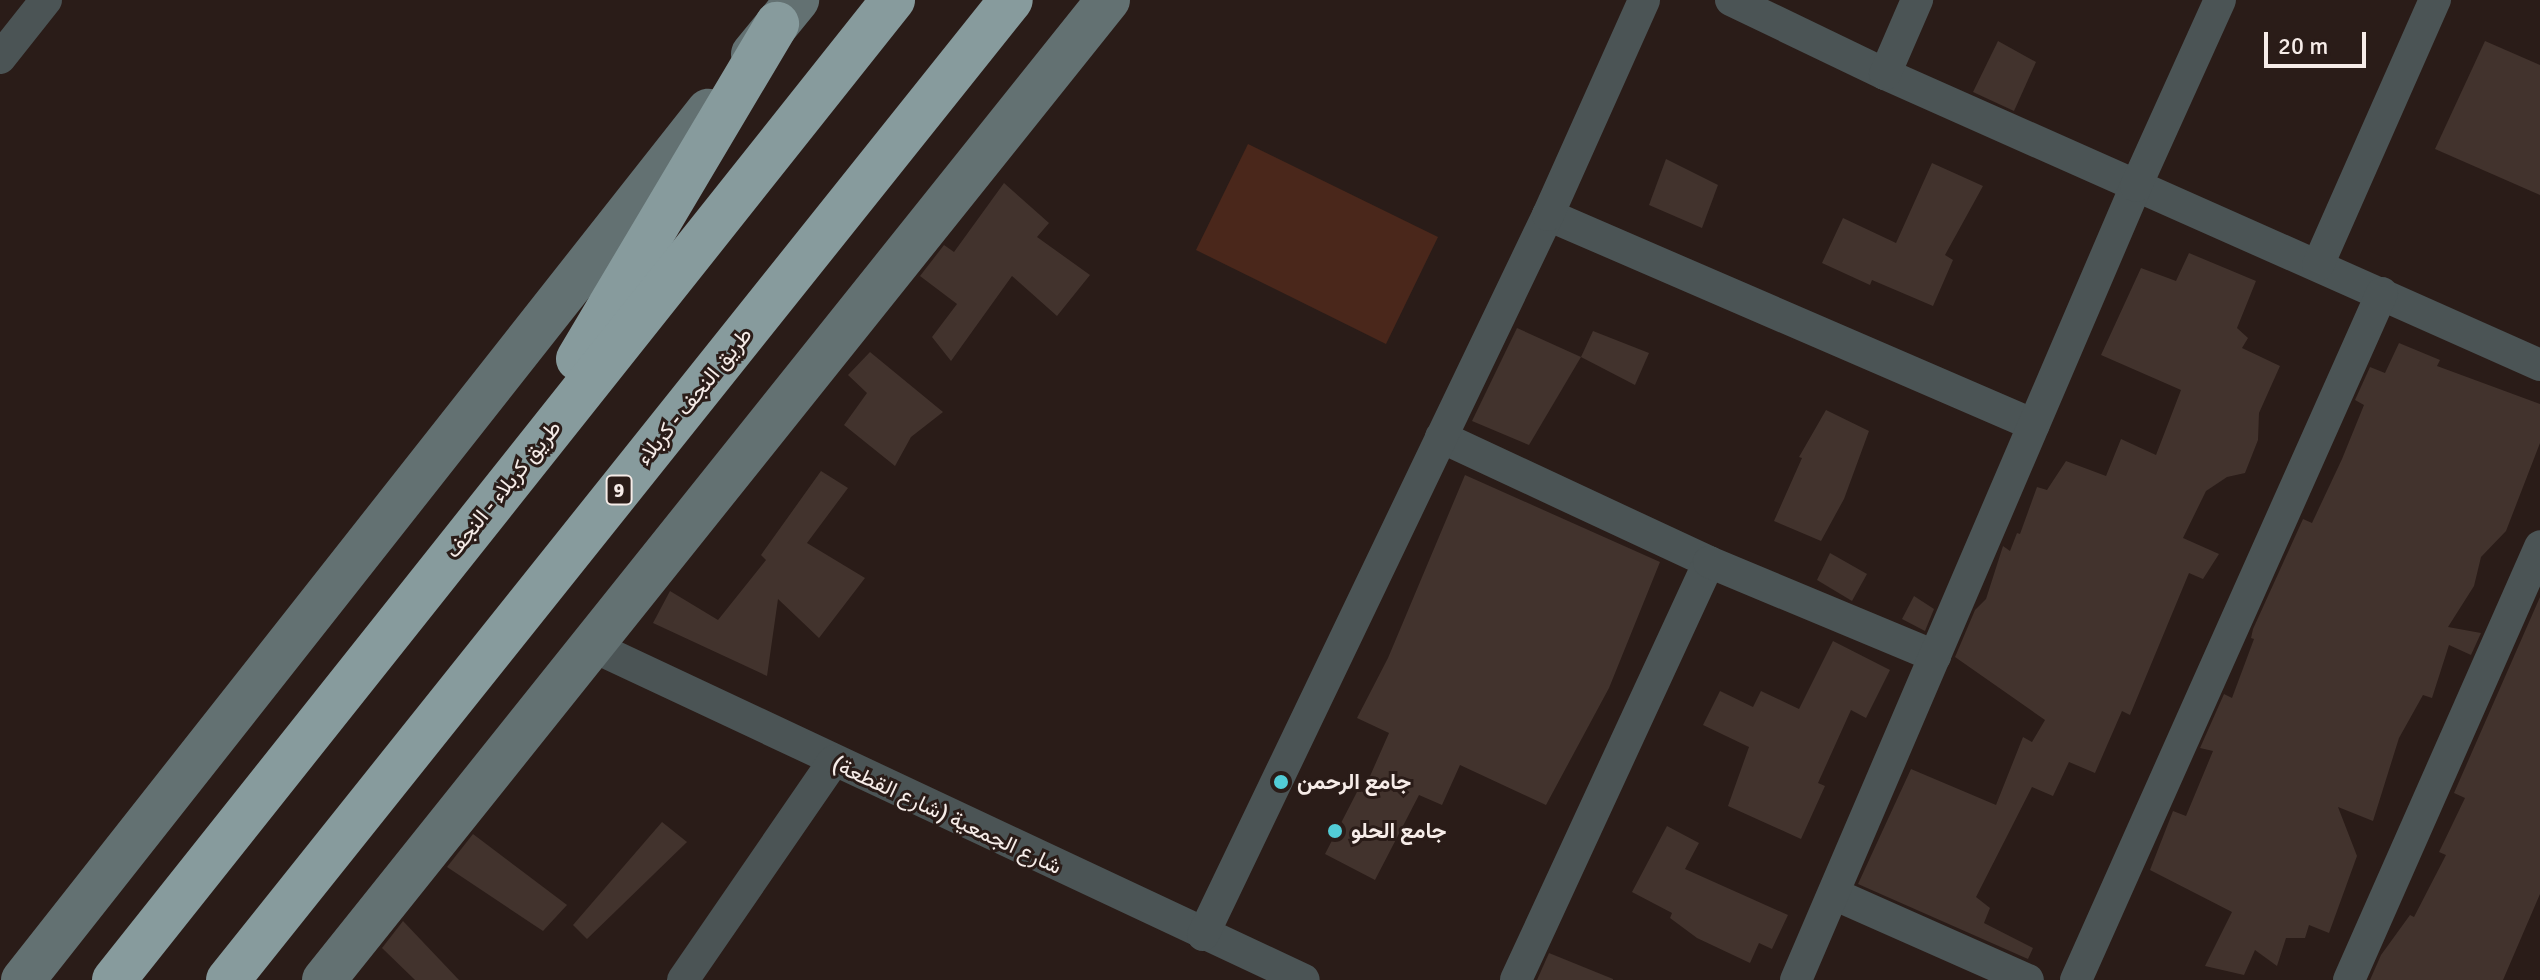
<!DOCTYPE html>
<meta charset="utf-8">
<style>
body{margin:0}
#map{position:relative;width:2540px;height:980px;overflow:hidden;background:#2a1c18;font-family:Signika,Vazirmatn,sans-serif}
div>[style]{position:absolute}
.green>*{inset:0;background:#4a271b}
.building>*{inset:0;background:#42332d}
.street>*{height:32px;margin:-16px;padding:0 16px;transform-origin:16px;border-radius:16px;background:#4b5455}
.secondary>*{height:44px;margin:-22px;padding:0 22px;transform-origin:22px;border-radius:22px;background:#637172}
.highway>*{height:44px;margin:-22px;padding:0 22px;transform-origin:22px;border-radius:22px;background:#879b9d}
.dots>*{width:22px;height:22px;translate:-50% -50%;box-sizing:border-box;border:4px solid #2a1c18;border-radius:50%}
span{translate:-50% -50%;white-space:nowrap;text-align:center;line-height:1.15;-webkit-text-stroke:6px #2a1c18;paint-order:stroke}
.shield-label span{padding:2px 6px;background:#2a1c18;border:2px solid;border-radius:6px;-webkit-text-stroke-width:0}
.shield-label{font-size:20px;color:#f6ece8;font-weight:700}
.street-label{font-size:22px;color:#f6ece8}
.poi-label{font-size:22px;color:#f6ece8;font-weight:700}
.left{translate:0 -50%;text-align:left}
.scale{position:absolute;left:2264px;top:32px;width:102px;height:36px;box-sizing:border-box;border:4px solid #f6ece8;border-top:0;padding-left:10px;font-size:24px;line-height:28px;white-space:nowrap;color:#f6ece8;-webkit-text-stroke:6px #2a1c18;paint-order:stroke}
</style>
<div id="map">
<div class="green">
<i style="clip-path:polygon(1248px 144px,1438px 237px,1386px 344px,1196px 250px)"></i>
</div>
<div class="building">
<i style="clip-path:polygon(1998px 41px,2036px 62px,2014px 111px,1973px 92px)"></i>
<i style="clip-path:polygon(2485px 41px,2540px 65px,2540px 195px,2435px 149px)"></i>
<i style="clip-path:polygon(1666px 159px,1718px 185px,1702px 228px,1649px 205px)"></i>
<i style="clip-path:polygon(1932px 163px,1983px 186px,1945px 255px,1953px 260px,1933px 306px,1872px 280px,1870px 285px,1822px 263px,1843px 218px,1896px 243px)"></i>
<i style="clip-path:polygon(1004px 183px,1049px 223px,1037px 237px,1090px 275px,1057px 316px,1012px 276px,951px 361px,932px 337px,957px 304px,920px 276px,944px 245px,954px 252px)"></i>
<i style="clip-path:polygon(2189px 253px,2256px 281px,2237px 328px,2248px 338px,2242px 348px,2280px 366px,2259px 413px,2258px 440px,2245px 473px,2227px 477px,2206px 491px,2183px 538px,2219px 554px,2203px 579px,2189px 573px,2130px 715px,2122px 711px,2095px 773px,2069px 762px,2053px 796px,2032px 787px,1976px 897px,1990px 908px,1984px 923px,2033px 948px,2028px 959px,1858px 884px,1911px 769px,1996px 805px,2023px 737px,2032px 742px,2045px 720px,1955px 657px,1975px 610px,1986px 599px,2003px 546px,2010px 551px,2017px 533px,2020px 534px,2037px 487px,2047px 490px,2066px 461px,2106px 476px,2121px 439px,2156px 455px,2181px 390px,2101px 355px,2141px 268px,2176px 281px)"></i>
<i style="clip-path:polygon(1517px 328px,1581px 357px,1529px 445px,1472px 421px)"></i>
<i style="clip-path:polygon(1593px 331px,1649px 353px,1635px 385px,1581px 357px)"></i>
<i style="clip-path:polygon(2399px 343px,2440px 360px,2437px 366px,2540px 404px,2540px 443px,2506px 531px,2481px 557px,2474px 586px,2448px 627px,2481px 633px,2471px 655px,2449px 645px,2432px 698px,2423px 695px,2399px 738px,2373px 821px,2338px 807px,2357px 856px,2329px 933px,2309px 925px,2305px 938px,2286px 938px,2277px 966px,2255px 950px,2244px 975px,2205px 966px,2232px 912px,2150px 870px,2173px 811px,2186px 816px,2213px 751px,2200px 748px,2224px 694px,2232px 698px,2254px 639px,2251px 638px,2253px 629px,2303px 519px,2312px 523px,2342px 459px,2364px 405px,2355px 400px,2370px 367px,2385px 373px)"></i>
<i style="clip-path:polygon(870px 352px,943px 412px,911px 437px,895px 466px,844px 425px,867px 393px,848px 375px)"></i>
<i style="clip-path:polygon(1826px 410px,1869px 431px,1844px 499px,1821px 541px,1774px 521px,1802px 458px,1799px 457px)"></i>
<i style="clip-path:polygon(821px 471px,848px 488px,807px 543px,865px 578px,819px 638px,778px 599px,767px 676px,653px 623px,670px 591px,718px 620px,766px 560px,761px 555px)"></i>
<i style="clip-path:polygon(1465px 475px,1660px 562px,1609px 688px,1546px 805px,1460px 765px,1442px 805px,1419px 795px,1375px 880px,1325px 854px,1358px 790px,1363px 792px,1389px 733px,1357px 718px,1388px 658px)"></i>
<i style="clip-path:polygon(1830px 553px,1867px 574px,1852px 601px,1817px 580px)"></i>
<i style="clip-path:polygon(1914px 596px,1934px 609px,1925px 631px,1902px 619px)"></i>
<i style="clip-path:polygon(2540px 597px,2540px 894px,2503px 980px,2370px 980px,2381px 955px,2410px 915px,2414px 917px,2446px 855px,2439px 852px,2465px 798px,2454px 793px)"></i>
<i style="clip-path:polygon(1833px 641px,1890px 670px,1866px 718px,1851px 710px,1818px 783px,1825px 786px,1801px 839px,1728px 806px,1749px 747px,1703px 725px,1720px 691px,1753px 707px,1761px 691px,1799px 709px)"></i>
<i style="clip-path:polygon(662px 822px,687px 842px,587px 939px,573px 925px)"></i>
<i style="clip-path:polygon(1667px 826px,1699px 843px,1685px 869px,1788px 915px,1772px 949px,1759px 943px,1750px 963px,1697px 938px,1670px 918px,1672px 913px,1632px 892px)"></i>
<i style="clip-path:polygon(473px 834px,567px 905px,543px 931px,447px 867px)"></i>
<i style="clip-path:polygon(403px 921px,459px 980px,415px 980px,382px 948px)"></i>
<i style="clip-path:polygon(1549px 953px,1613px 979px,1613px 980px,1537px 980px)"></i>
</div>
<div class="street">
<i style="left:1731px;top:0;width:171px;rotate:25.7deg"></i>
<i style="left:1885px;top:74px;width:717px;rotate:23.95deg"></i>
<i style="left:0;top:58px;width:74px;rotate:-51.6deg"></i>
<i style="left:1885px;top:74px;width:81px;rotate:-66.6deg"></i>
<i style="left:1548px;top:215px;width:529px;rotate:23.37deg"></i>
<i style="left:2318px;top:265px;width:290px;rotate:-66.2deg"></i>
<i style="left:1441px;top:437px;width:296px;rotate:25deg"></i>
<i style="left:1709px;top:562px;width:460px;rotate:114.8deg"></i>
<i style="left:1709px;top:562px;width:245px;rotate:22.6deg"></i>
<i style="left:592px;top:646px;width:786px;rotate:25.13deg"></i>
<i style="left:1834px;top:894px;width:212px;rotate:23.9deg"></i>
<i style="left:1203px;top:935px;width:798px;rotate:-64.4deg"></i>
<i style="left:1548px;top:215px;width:235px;rotate:-65.9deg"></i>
<i style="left:683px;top:980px;width:265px;rotate:-55.5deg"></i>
<i style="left:1796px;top:980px;width:864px;rotate:-66.82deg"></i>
<i style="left:2136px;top:186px;width:204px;rotate:-65.7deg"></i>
<i style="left:2076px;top:980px;width:752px;rotate:-65.99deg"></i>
<i style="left:2349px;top:980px;width:474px;rotate:-66.2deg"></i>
</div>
<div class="secondary">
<i style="left:753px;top:54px;width:70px;rotate:-50.8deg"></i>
<i style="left:23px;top:980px;width:1107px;rotate:-51.75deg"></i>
<i style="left:324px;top:980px;width:1255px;rotate:-51.34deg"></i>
</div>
<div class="highway">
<i style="left:578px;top:359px;width:390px;rotate:-59.3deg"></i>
<i style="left:114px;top:980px;width:1252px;rotate:-51.52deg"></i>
<i style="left:228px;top:980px;width:1254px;rotate:-51.38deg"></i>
</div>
<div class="dots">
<i style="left:1281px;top:782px;background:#52ccd6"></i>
<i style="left:1335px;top:831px;background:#52ccd6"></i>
</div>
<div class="shield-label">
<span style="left:619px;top:490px">9</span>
</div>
<div class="street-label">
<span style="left:694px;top:396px;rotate:-51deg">طريق النجف - کربلاء</span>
<span style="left:503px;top:489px;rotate:-51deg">طريق کربلاء - النجف</span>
<span style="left:947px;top:815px;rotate:25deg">شارع الجمعية (شارع القطعة)</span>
</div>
<div class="poi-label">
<span class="left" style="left:1297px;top:782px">جامع الرحمن</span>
<span class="left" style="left:1351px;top:831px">جامع الحلو</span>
</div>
<div class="scale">20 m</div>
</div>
